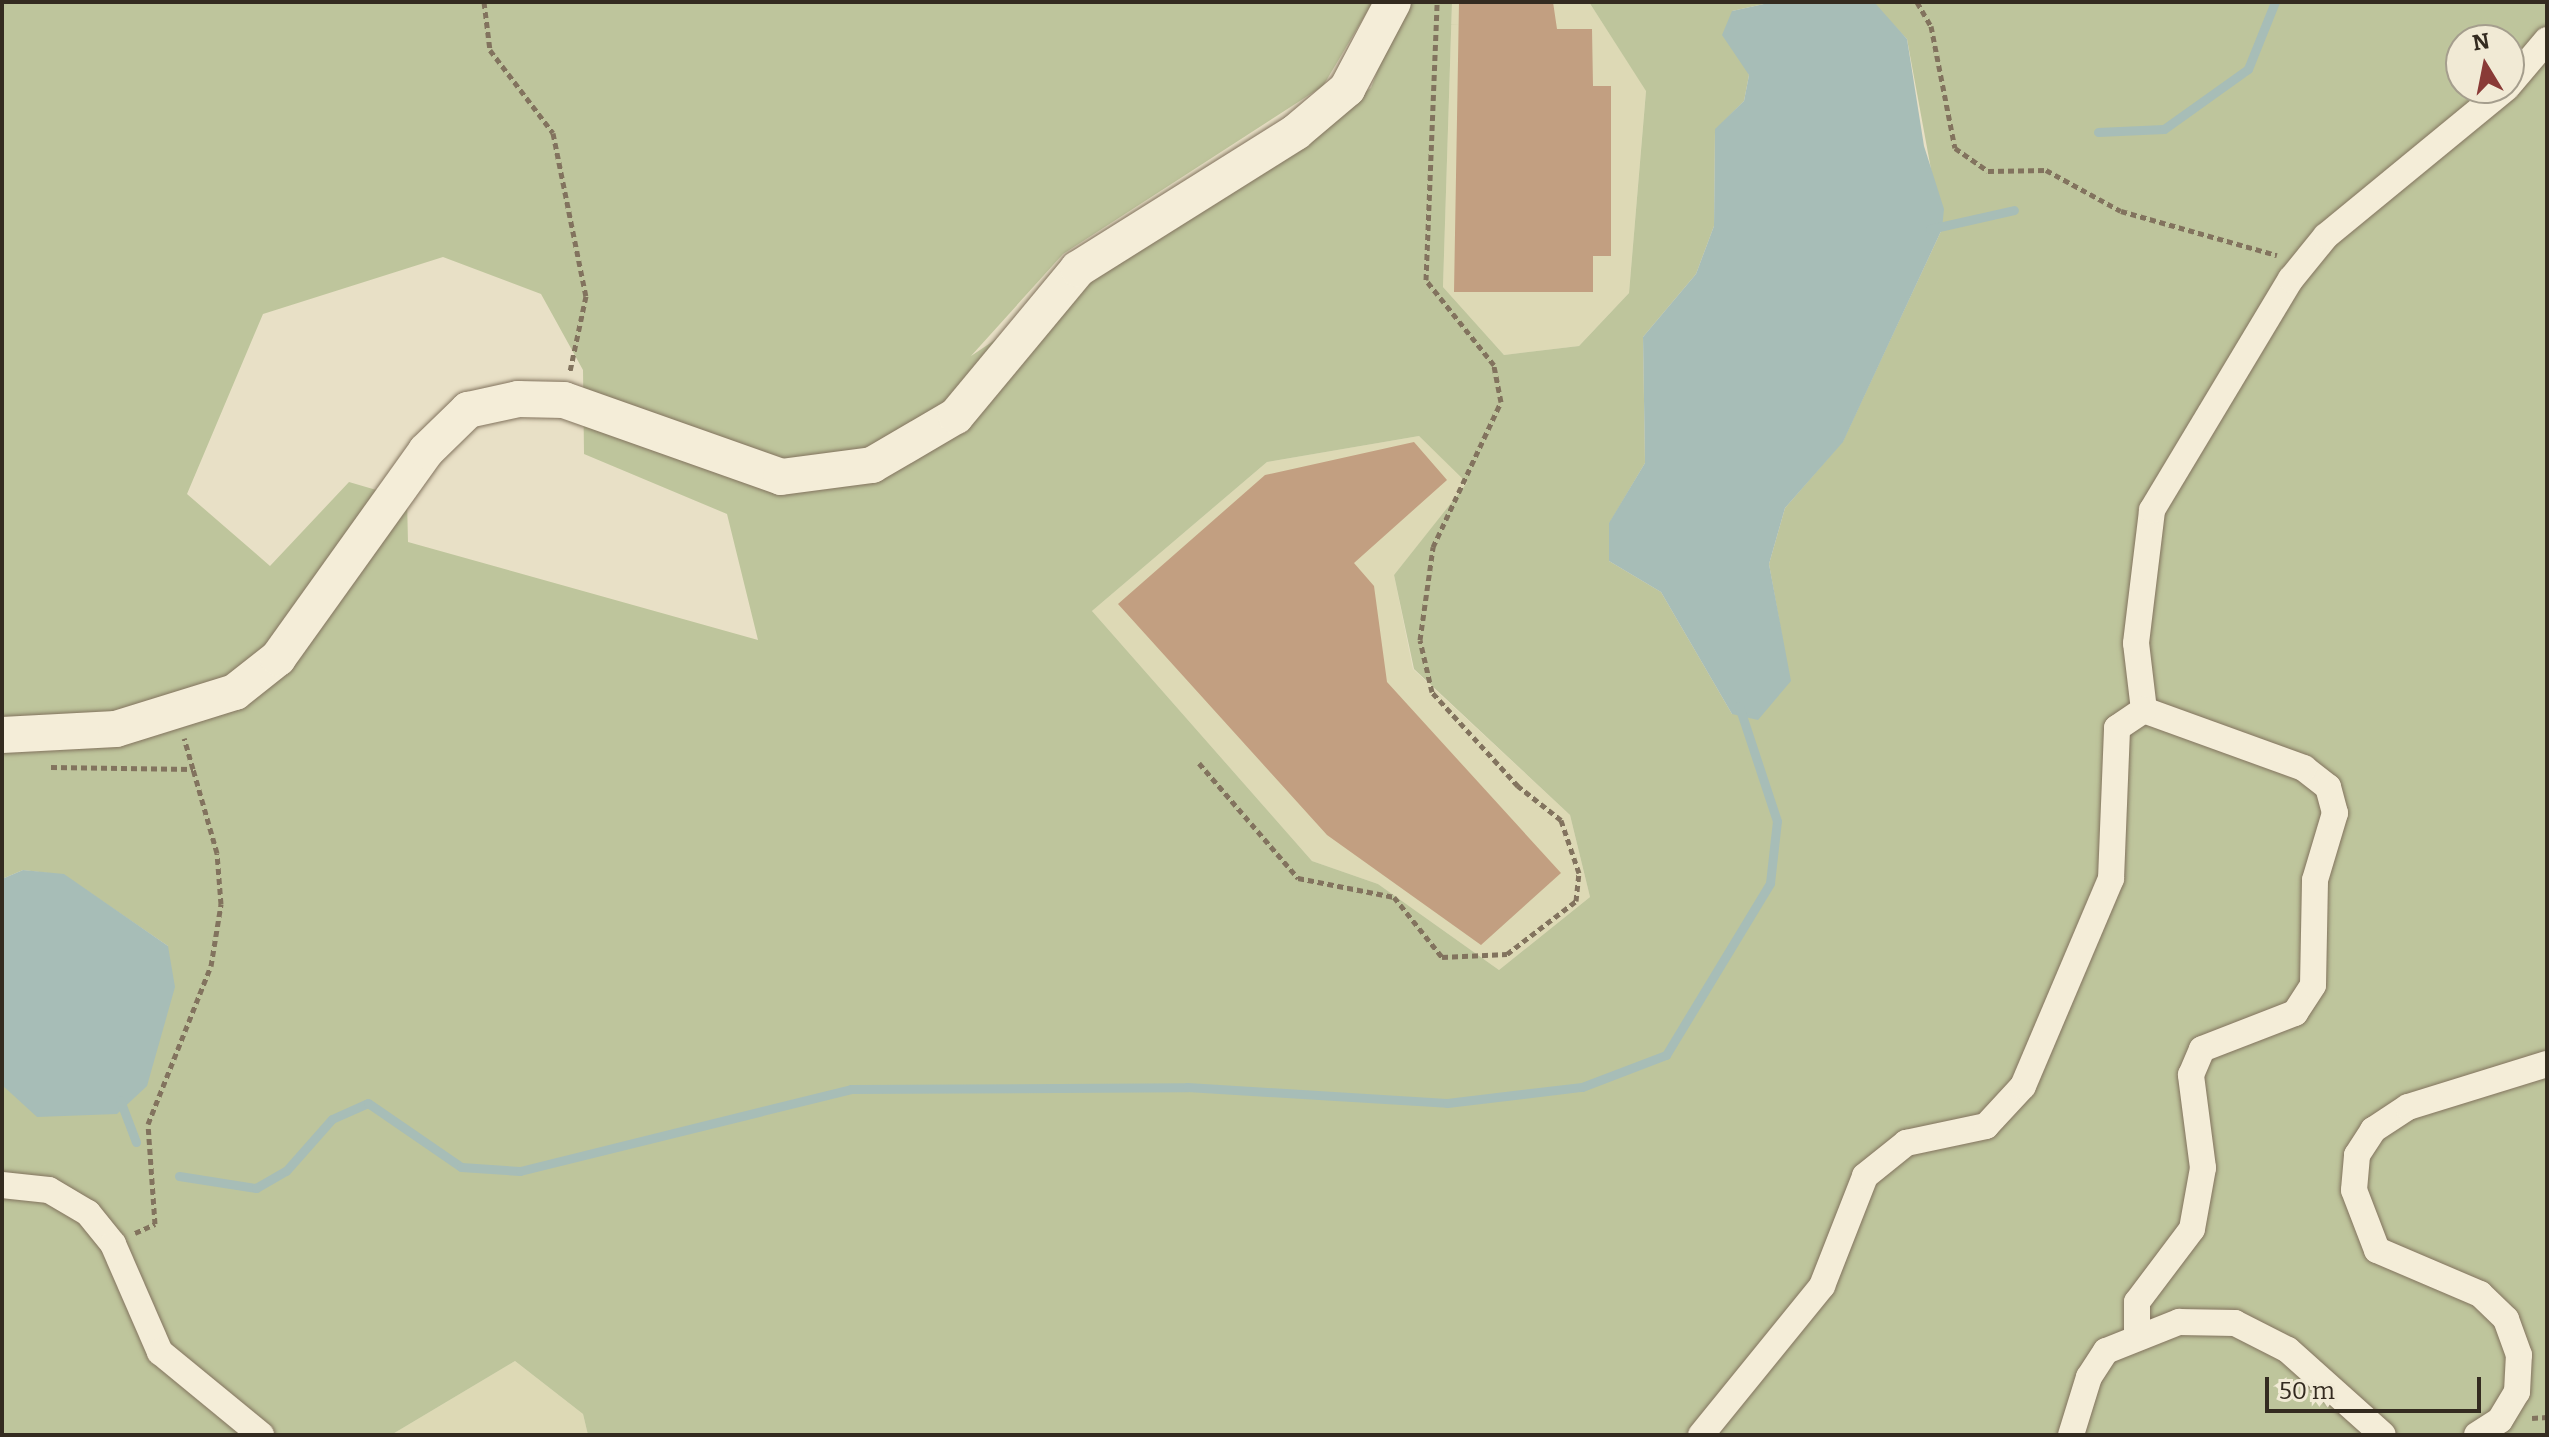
<!DOCTYPE html>
<style>
body{margin:0}
#map{position:relative;width:2549px;height:1437px;overflow:hidden;background:#e8e0c6;font-family:Bitter,serif}
div>[style]{position:absolute}
.farmland>*{inset:0;background:#ddd9b5}
.green>*{inset:0;background:#bec59c}
.water>*{inset:0;background:#a7bdb7}
.stream>*{height:9px;margin:-4.5px;padding:0 4.5px;transform-origin:4.5px;border-radius:4.5px;background:#a7bdb7}
.building>*{inset:0;background:#c29f81}
.path>*{height:5px;margin-top:-2.5px;transform-origin:0;background:repeating-linear-gradient(90deg,#82735e 0 6px,transparent 0 10px)}
.roads{filter:drop-shadow(0 0 2px #82735e) drop-shadow(0 0 2px #82735e)}
.street>*{height:26px;margin:-13px;padding:0 13px;transform-origin:13px;border-radius:13px;background:#f4edd8}
.secondary>*{height:36px;margin:-18px;padding:0 18px;transform-origin:18px;border-radius:18px;background:#f4edd8}
span{translate:-50% -50%;white-space:nowrap;text-align:center;line-height:1.15;-webkit-text-stroke:6px #f1ead5;paint-order:stroke}
.frame{position:absolute;inset:0;border:4px solid #342b20;pointer-events:none}
.north{position:absolute;left:2445px;top:24px;width:80px;height:80px;box-sizing:border-box;background:#f1ead5;border:2px solid #a59e8d;border-radius:50%;rotate:350deg;font-size:22px;font-weight:700;line-height:32px;text-align:center;color:#342b20}
.north::after{content:'';display:block;margin:auto;width:28px;height:36px;background:#893a36;clip-path:polygon(50% 0,100% 100%,50% 72%,0 100%)}
.scale{position:absolute;left:2265px;top:1377px;width:216px;height:36px;box-sizing:border-box;border:4px solid #342b20;border-top:0;padding-left:10px;font-size:24px;line-height:28px;white-space:nowrap;color:#342b20;-webkit-text-stroke:6px #f1ead5;paint-order:stroke}
</style>
<div id="map">
<div class="farmland">
<i style="clip-path:polygon(1452px 2px,1589px 2px,1646px 90px,1629px 293px,1579px 346px,1504px 355px,1443px 287px)"></i>
<i style="clip-path:polygon(1419px 436px,1468px 483px,1394px 575px,1413px 669px,1570px 815px,1590px 897px,1499px 970px,1378px 884px,1312px 861px,1092px 611px,1267px 462px)"></i>
<i style="clip-path:polygon(515px 1361px,583px 1414px,588px 1435px,391px 1435px)"></i>
</div>
<div class="green">
<i style="clip-path:polygon(evenodd,2px 2px,1373px 2px,1323px 86px,1063px 254px,971px 356px,1371px 88px,1403px 2px,1452px 2px,1443px 287px,1504px 355px,1579px 346px,1629px 293px,1646px 91px,1589px 2px,1773px 2px,1732px 11px,1749px 75px,1744px 101px,1715px 130px,1714px 226px,1696px 274px,1643px 337px,1645px 463px,1609px 524px,1609px 561px,1661px 592px,1732px 714px,1790px 681px,1769px 564px,1785px 508px,1843px 441px,1942px 229px,1907px 39px,1872px 2px,2547px 2px,2547px 1435px,588px 1435px,583px 1414px,515px 1361px,391px 1435px,2px 1435px,2px 1085px,168px 946px,64px 875px,23px 870px,2px 879px,2px 2px,2461px 40px,2509px 40px,2509px 88px,2461px 88px,2461px 40px,2px 2px,443px 257px,541px 294px,583px 370px,584px 454px,727px 514px,758px 640px,408px 542px,407px 499px,349px 482px,270px 566px,187px 494px,263px 314px,443px 257px,2px 2px,1419px 436px,1467px 483px,1394px 575px,1414px 669px,1570px 815px,1590px 897px,1499px 970px,1378px 884px,1312px 861px,1092px 611px,1267px 462px,1419px 436px)"></i>
</div>
<div class="water">
<i style="clip-path:polygon(1773px 2px,1875px 3px,1907px 39px,1924px 146px,1944px 209px,1942px 229px,1843px 442px,1785px 508px,1769px 564px,1791px 681px,1758px 720px,1732px 714px,1661px 592px,1609px 561px,1609px 523px,1645px 463px,1643px 337px,1696px 274px,1714px 226px,1715px 129px,1744px 101px,1749px 75px,1722px 35px,1732px 11px)"></i>
<i style="clip-path:polygon(23px 870px,64px 874px,168px 946px,175px 987px,147px 1086px,117px 1114px,37px 1117px,2px 1085px,2px 879px)"></i>
</div>
<div class="stream">
<i style="left:2098px;top:132px;width:66px;rotate:-2.6deg"></i>
<i style="left:2164px;top:129px;width:103px;rotate:-35.5deg"></i>
<i style="left:2248px;top:69px;width:72px;rotate:-68.1deg"></i>
<i style="left:1930px;top:229px;width:86px;rotate:-12.7deg"></i>
<i style="left:120px;top:1100px;width:45px;rotate:69.1deg"></i>
<i style="left:179px;top:1176px;width:78px;rotate:8.9deg"></i>
<i style="left:256px;top:1188px;width:34px;rotate:-30deg"></i>
<i style="left:286px;top:1171px;width:69px;rotate:-48.5deg"></i>
<i style="left:332px;top:1119px;width:39px;rotate:-24deg"></i>
<i style="left:368px;top:1103px;width:113px;rotate:34.5deg"></i>
<i style="left:461px;top:1167px;width:59px;rotate:3.9deg"></i>
<i style="left:520px;top:1171px;width:341px;rotate:-13.9deg"></i>
<i style="left:851px;top:1089px;width:336px;rotate:-0.3deg"></i>
<i style="left:1187px;top:1087px;width:260px;rotate:3.5deg"></i>
<i style="left:1447px;top:1103px;width:136px;rotate:-6.8deg"></i>
<i style="left:1582px;top:1087px;width:90px;rotate:-20.9deg"></i>
<i style="left:1666px;top:1055px;width:201px;rotate:-58.8deg"></i>
<i style="left:1770px;top:883px;width:62px;rotate:-83.6deg"></i>
<i style="left:1777px;top:821px;width:121px;rotate:-108.3deg"></i>
</div>
<div class="building">
<i style="clip-path:polygon(1459px 2px,1553px 2px,1557px 29px,1592px 29px,1593px 86px,1611px 86px,1611px 256px,1593px 256px,1593px 292px,1454px 292px)"></i>
<i style="clip-path:polygon(1414px 442px,1447px 480px,1354px 563px,1374px 586px,1387px 682px,1561px 873px,1481px 945px,1327px 835px,1118px 604px,1265px 475px)"></i>
</div>
<div class="path">
<i style="left:484px;top:2px;width:48px;rotate:82.9deg"></i>
<i style="left:490px;top:50px;width:104px;rotate:52.8deg"></i>
<i style="left:553px;top:133px;width:166px;rotate:78.6deg"></i>
<i style="left:586px;top:296px;width:77px;rotate:102deg"></i>
<i style="left:1917px;top:2px;width:28px;rotate:60deg"></i>
<i style="left:1931px;top:26px;width:124px;rotate:78.9deg"></i>
<i style="left:1955px;top:148px;width:40px;rotate:34.9deg"></i>
<i style="left:1988px;top:171px;width:58px;rotate:-1deg"></i>
<i style="left:2046px;top:170px;width:85px;rotate:28.7deg"></i>
<i style="left:2121px;top:211px;width:162px;rotate:15.8deg"></i>
<i style="left:1199px;top:763px;width:152px;rotate:49.3deg"></i>
<i style="left:1298px;top:878px;width:98px;rotate:11.2deg"></i>
<i style="left:1394px;top:897px;width:77px;rotate:51.3deg"></i>
<i style="left:1442px;top:957px;width:65px;rotate:-2.6deg"></i>
<i style="left:1507px;top:954px;width:87px;rotate:-37.5deg"></i>
<i style="left:1576px;top:901px;width:28px;rotate:-84deg"></i>
<i style="left:1579px;top:873px;width:56px;rotate:-108.8deg"></i>
<i style="left:1561px;top:820px;width:55px;rotate:-141.7deg"></i>
<i style="left:1518px;top:786px;width:127px;rotate:-132.5deg"></i>
<i style="left:1432px;top:692px;width:53px;rotate:-103deg"></i>
<i style="left:1420px;top:640px;width:94px;rotate:-82deg"></i>
<i style="left:1433px;top:547px;width:160px;rotate:-64.9deg"></i>
<i style="left:1501px;top:402px;width:38px;rotate:-101deg"></i>
<i style="left:1494px;top:365px;width:109px;rotate:-128.7deg"></i>
<i style="left:1426px;top:280px;width:278px;rotate:-87.7deg"></i>
<i style="left:51px;top:767px;width:142px;rotate:0.8deg"></i>
<i style="left:193px;top:769px;width:32px;rotate:-106deg"></i>
<i style="left:135px;top:1233px;width:22px;rotate:-24deg"></i>
<i style="left:155px;top:1224px;width:100px;rotate:-94deg"></i>
<i style="left:148px;top:1124px;width:170px;rotate:-68.3deg"></i>
<i style="left:211px;top:966px;width:63px;rotate:-80.8deg"></i>
<i style="left:221px;top:904px;width:51px;rotate:-94.5deg"></i>
<i style="left:217px;top:853px;width:87px;rotate:-105.9deg"></i>
<i style="left:2532px;top:1418px;width:15px;rotate:-4deg"></i>
</div>
<div class="roads">
<div class="street">
<i style="left:2509px;top:85px;width:59px;rotate:-49.8deg"></i>
<i style="left:2144px;top:710px;width:67px;rotate:-96.8deg"></i>
<i style="left:2136px;top:643px;width:134px;rotate:-83.1deg"></i>
<i style="left:2152px;top:510px;width:270px;rotate:-59deg"></i>
<i style="left:2291px;top:279px;width:55px;rotate:-50.9deg"></i>
<i style="left:2326px;top:236px;width:233px;rotate:-39.4deg"></i>
<i style="left:2px;top:1185px;width:47px;rotate:6.1deg"></i>
<i style="left:49px;top:1190px;width:45px;rotate:30.5deg"></i>
<i style="left:88px;top:1213px;width:40px;rotate:51deg"></i>
<i style="left:113px;top:1244px;width:118px;rotate:66.5deg"></i>
<i style="left:160px;top:1352px;width:131px;rotate:39.4deg"></i>
<i style="left:2137px;top:1333px;width:31px;rotate:-90deg"></i>
<i style="left:2137px;top:1302px;width:91px;rotate:-53deg"></i>
<i style="left:2192px;top:1229px;width:62px;rotate:-79.8deg"></i>
<i style="left:2203px;top:1168px;width:94px;rotate:-97.4deg"></i>
<i style="left:2191px;top:1075px;width:28px;rotate:-67deg"></i>
<i style="left:2202px;top:1049px;width:100px;rotate:-21.2deg"></i>
<i style="left:2295px;top:1013px;width:33px;rotate:-57deg"></i>
<i style="left:2313px;top:985px;width:105px;rotate:-88.9deg"></i>
<i style="left:2315px;top:880px;width:70px;rotate:-73.4deg"></i>
<i style="left:2335px;top:813px;width:27px;rotate:-105deg"></i>
<i style="left:2328px;top:787px;width:31px;rotate:-142deg"></i>
<i style="left:2304px;top:768px;width:170px;rotate:-160.1deg"></i>
<i style="left:1701px;top:1435px;width:192px;rotate:-50.9deg"></i>
<i style="left:1822px;top:1286px;width:118px;rotate:-68.6deg"></i>
<i style="left:1865px;top:1176px;width:53px;rotate:-38.8deg"></i>
<i style="left:1906px;top:1143px;width:82px;rotate:-12deg"></i>
<i style="left:1986px;top:1126px;width:54px;rotate:-47.2deg"></i>
<i style="left:2023px;top:1086px;width:225px;rotate:-67deg"></i>
<i style="left:2111px;top:879px;width:151px;rotate:-87.7deg"></i>
<i style="left:2117px;top:728px;width:32px;rotate:-34deg"></i>
<i style="left:2071px;top:1435px;width:61px;rotate:-72.8deg"></i>
<i style="left:2089px;top:1377px;width:31px;rotate:-57deg"></i>
<i style="left:2106px;top:1351px;width:79px;rotate:-21.7deg"></i>
<i style="left:2179px;top:1322px;width:56px;rotate:1deg"></i>
<i style="left:2235px;top:1323px;width:59px;rotate:27deg"></i>
<i style="left:2288px;top:1350px;width:127px;rotate:41.8deg"></i>
<i style="left:2477px;top:1435px;width:27px;rotate:-33deg"></i>
<i style="left:2500px;top:1420px;width:33px;rotate:-59deg"></i>
<i style="left:2517px;top:1392px;width:37px;rotate:-87deg"></i>
<i style="left:2519px;top:1355px;width:38px;rotate:-110deg"></i>
<i style="left:2506px;top:1319px;width:36px;rotate:-136deg"></i>
<i style="left:2480px;top:1294px;width:112px;rotate:-156.9deg"></i>
<i style="left:2377px;top:1250px;width:64px;rotate:-111deg"></i>
<i style="left:2354px;top:1190px;width:35px;rotate:-85deg"></i>
<i style="left:2357px;top:1155px;width:30px;rotate:-57deg"></i>
<i style="left:2373px;top:1130px;width:42px;rotate:-33.3deg"></i>
<i style="left:2408px;top:1107px;width:145px;rotate:-17.2deg"></i>
</div>
<div class="secondary">
<i style="left:2px;top:735px;width:114px;rotate:-3deg"></i>
<i style="left:116px;top:729px;width:125px;rotate:-17.3deg"></i>
<i style="left:235px;top:692px;width:55px;rotate:-38.3deg"></i>
<i style="left:278px;top:658px;width:254px;rotate:-54.4deg"></i>
<i style="left:426px;top:451px;width:59px;rotate:-44.3deg"></i>
<i style="left:468px;top:410px;width:51px;rotate:-12.4deg"></i>
<i style="left:518px;top:399px;width:46px;rotate:1.2deg"></i>
<i style="left:564px;top:400px;width:230px;rotate:19.5deg"></i>
<i style="left:781px;top:477px;width:92px;rotate:-7.5deg"></i>
<i style="left:872px;top:465px;width:97px;rotate:-30.3deg"></i>
<i style="left:956px;top:416px;width:191px;rotate:-50.3deg"></i>
<i style="left:1078px;top:269px;width:257px;rotate:-32.1deg"></i>
<i style="left:1296px;top:132px;width:67px;rotate:-40.1deg"></i>
<i style="left:1347px;top:89px;width:98px;rotate:-62.1deg"></i>
</div>
</div>
<div class="frame"></div>
<div class="north">N</div>
<div class="scale">50 m</div>
</div>
